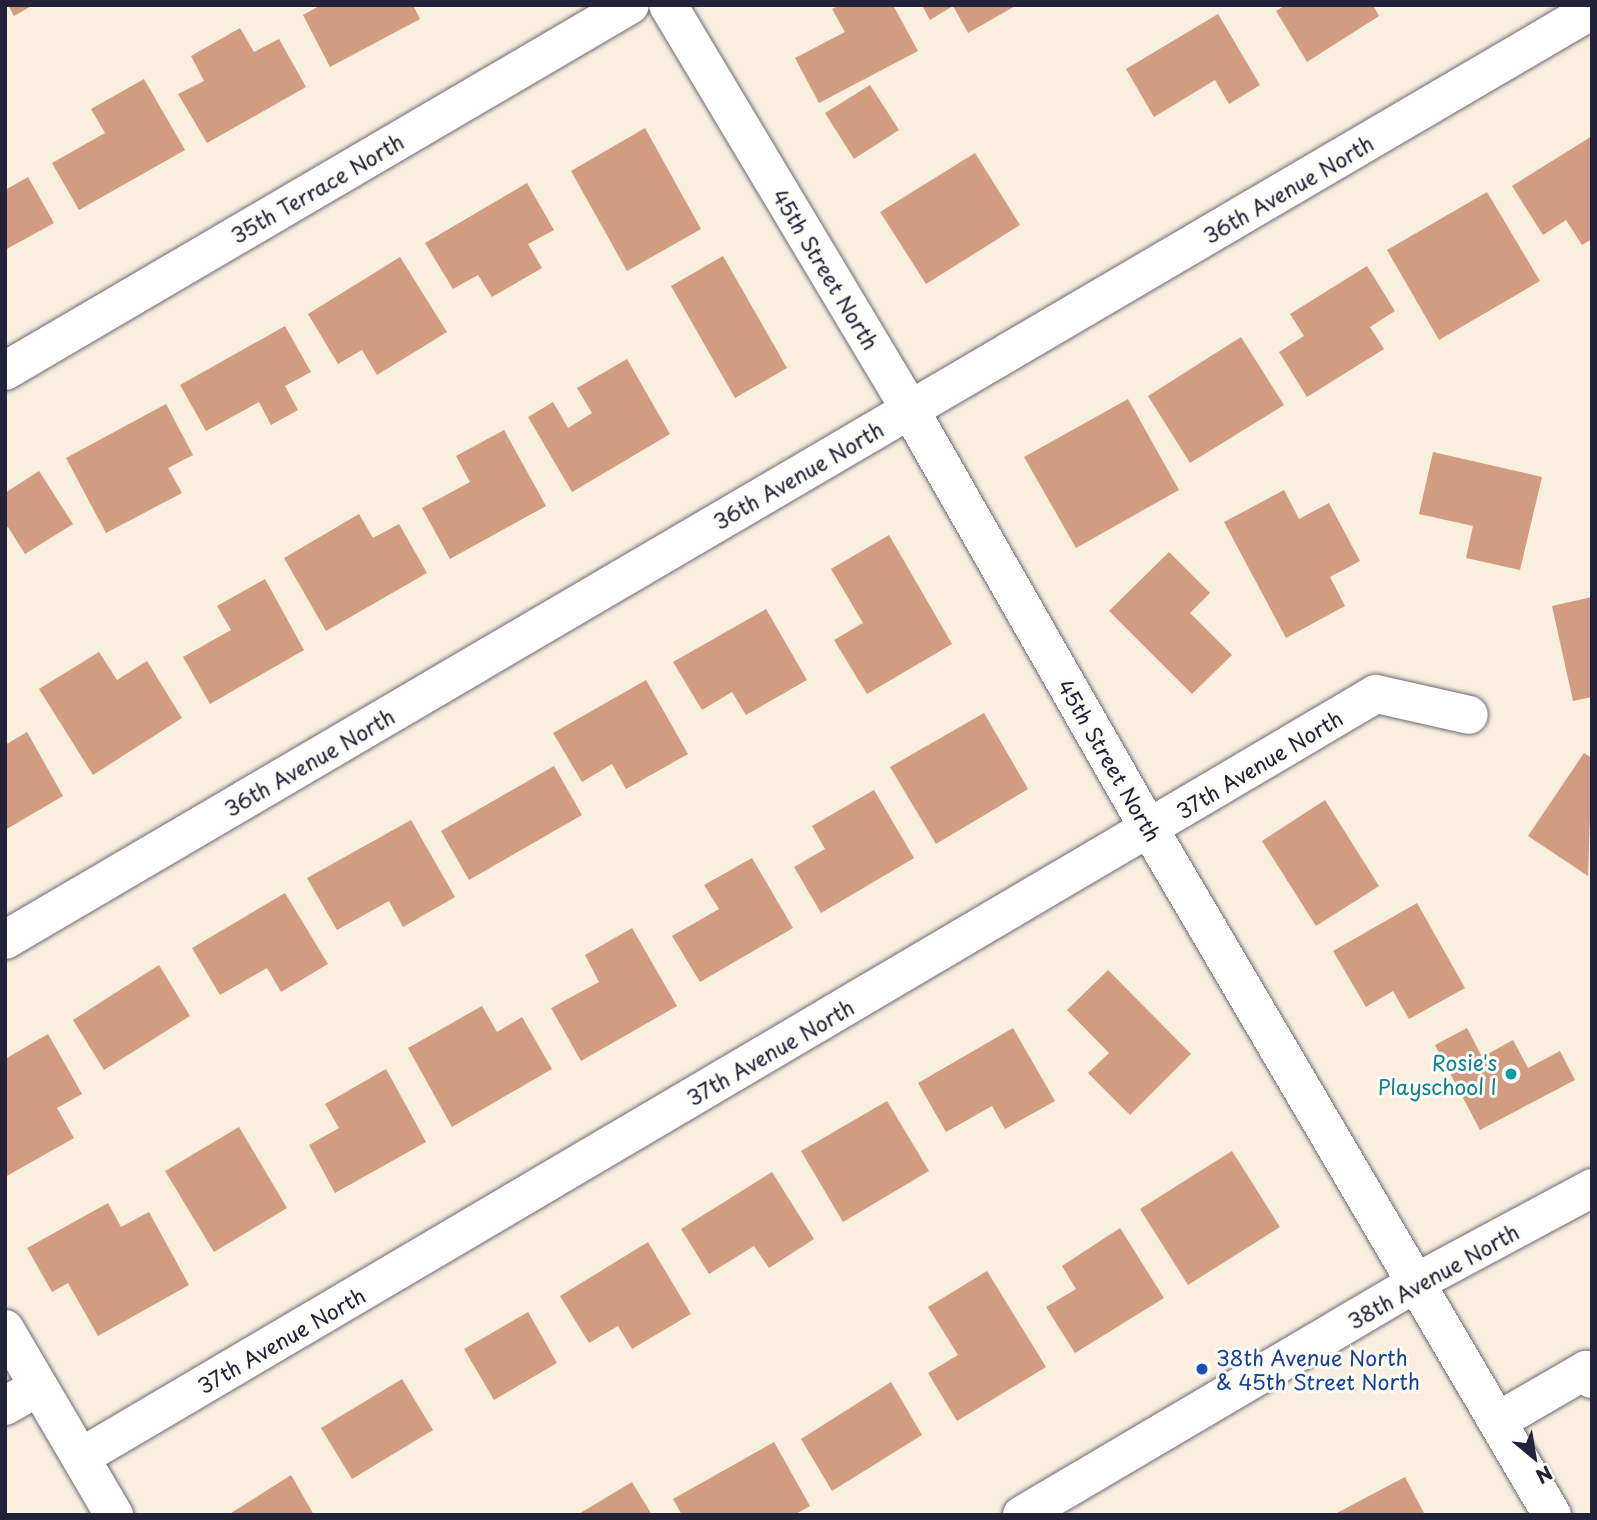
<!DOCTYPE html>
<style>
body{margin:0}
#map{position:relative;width:1597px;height:1520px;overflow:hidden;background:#f8efdf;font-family:"Playpen Sans",sans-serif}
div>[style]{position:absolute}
.building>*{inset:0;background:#d29c81}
.roads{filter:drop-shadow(0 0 2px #6d6a74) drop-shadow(0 0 2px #6d6a74)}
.minor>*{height:38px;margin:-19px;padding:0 19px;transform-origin:19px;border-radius:19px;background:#fff}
.major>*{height:38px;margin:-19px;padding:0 19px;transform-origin:19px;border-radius:19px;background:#fff}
.dots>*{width:19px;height:19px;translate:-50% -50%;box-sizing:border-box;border:4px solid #fdfcf7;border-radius:50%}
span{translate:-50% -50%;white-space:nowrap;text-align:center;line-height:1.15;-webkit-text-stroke:6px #fdfcf7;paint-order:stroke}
.street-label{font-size:21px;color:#22223b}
.culture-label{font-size:21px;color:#0d838f}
.right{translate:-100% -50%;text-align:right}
.transit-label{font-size:21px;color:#164399}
.left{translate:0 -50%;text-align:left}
.frame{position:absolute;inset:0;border:7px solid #22223b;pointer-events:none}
.north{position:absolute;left:1499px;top:1422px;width:70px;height:70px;-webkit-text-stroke:5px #fdfcf7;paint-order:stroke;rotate:150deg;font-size:19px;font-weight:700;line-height:28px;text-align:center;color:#22223b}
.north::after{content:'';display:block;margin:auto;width:24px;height:32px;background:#22223b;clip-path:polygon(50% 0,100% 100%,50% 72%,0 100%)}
</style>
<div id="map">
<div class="building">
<i style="clip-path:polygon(8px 5px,33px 5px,14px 16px)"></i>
<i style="clip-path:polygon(321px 5px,413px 5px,420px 19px,330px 67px,303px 15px)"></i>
<i style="clip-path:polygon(840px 5px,893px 5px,918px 51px,819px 103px,795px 58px,845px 32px,832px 9px)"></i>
<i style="clip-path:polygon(922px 5px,1017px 5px,968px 33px,953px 6px,930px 20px)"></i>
<i style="clip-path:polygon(1286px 5px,1373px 5px,1379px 16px,1307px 62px,1276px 11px)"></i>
<i style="clip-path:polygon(1218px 14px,1260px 85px,1229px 104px,1215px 80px,1154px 117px,1126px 69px)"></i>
<i style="clip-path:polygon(240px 28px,254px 52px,279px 39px,306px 87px,207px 143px,178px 94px,204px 81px,191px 56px)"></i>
<i style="clip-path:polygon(144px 79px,185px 150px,79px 210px,52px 163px,105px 133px,91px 109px)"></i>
<i style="clip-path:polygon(870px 85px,899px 130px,854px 159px,825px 113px)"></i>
<i style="clip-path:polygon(645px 128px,701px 229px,627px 271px,571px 171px)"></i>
<i style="clip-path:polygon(1592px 136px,1592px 239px,1582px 245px,1566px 220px,1543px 235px,1512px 186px)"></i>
<i style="clip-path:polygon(975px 153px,1020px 225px,926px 284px,880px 212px)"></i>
<i style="clip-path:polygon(28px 177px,54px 223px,5px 250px,5px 190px)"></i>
<i style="clip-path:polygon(527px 183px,554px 230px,528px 244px,542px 268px,492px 297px,478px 275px,453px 289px,425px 243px)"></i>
<i style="clip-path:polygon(1487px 192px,1540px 281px,1439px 340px,1387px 250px)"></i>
<i style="clip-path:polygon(723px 256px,787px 368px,735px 398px,671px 286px)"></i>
<i style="clip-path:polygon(400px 257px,447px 332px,377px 375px,362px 350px,338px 364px,308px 314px)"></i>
<i style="clip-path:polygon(1367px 266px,1395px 311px,1370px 327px,1384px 349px,1307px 397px,1279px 352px,1304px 336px,1290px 314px)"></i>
<i style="clip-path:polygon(285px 326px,311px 372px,285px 386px,298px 410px,271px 425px,259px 402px,206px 431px,180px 385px)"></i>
<i style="clip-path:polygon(1241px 337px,1284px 405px,1190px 463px,1148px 396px)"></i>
<i style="clip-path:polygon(627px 359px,670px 434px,572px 492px,528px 417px,553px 402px,568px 428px,592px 413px,577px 388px)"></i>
<i style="clip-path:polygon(1128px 399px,1179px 490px,1076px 548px,1024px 457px)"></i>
<i style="clip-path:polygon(166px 404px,193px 455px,168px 468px,182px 493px,106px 533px,66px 458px)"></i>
<i style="clip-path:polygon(504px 430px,546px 506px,450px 559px,422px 508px,470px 482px,456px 456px)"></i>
<i style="clip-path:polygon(1433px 452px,1542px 477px,1520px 570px,1466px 558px,1473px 526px,1419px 514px)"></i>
<i style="clip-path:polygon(39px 471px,73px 524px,25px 554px,8px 527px,5px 529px,5px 493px)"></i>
<i style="clip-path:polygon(1284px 490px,1299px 519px,1329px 503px,1360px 561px,1330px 577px,1345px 606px,1286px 638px,1224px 522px)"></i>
<i style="clip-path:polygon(359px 514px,373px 538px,399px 524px,427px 573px,326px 631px,284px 558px)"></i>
<i style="clip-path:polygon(889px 535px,952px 644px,867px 694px,834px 640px,863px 623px,831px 569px)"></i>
<i style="clip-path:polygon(1169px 552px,1210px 593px,1190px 613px,1232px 655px,1192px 694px,1109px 611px)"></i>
<i style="clip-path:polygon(265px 579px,304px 650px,210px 704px,183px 657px,231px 630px,217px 606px)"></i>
<i style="clip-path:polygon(1592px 597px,1592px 697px,1573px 701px,1552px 606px)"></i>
<i style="clip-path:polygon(766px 609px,807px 680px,746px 715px,732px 692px,702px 710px,673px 662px)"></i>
<i style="clip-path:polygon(99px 652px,117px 680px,147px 661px,182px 718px,93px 775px,39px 689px)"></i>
<i style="clip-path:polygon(646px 680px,688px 754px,626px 789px,612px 764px,582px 782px,553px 733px)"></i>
<i style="clip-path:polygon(984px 713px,1028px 789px,936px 844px,890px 767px)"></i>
<i style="clip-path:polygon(27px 732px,63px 796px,5px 830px,5px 745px)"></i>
<i style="clip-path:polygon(1584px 753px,1592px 758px,1588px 876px,1528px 836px)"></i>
<i style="clip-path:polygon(554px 766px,582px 815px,469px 880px,441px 831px)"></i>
<i style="clip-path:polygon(874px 790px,914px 858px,821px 913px,794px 867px,825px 849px,812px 826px)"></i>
<i style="clip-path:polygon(1325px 800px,1379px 886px,1316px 926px,1262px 841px)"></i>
<i style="clip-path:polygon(411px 820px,455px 897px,403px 927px,389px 901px,337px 930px,307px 878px)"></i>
<i style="clip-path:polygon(752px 858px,793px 928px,700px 982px,672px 936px,719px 909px,704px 885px)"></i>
<i style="clip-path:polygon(285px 893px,328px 964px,281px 992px,267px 968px,220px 995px,192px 948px)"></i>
<i style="clip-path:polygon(1417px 903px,1465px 988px,1409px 1019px,1393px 991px,1366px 1007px,1333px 951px)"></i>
<i style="clip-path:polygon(632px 928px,677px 1006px,581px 1061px,551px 1008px,599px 982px,585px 955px)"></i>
<i style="clip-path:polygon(159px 965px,190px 1016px,104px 1070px,73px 1020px)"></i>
<i style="clip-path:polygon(1108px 970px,1191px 1054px,1130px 1115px,1088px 1073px,1109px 1053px,1067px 1010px)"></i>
<i style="clip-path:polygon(482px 1006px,497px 1032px,522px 1017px,552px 1069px,452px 1127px,408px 1048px)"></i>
<i style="clip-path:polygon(1013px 1028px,1055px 1101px,1005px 1129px,992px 1106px,946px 1132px,918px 1083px)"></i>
<i style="clip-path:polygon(1467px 1028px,1482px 1057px,1513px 1040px,1528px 1068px,1560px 1051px,1575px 1080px,1480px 1130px,1435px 1045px)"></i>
<i style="clip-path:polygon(48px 1034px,82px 1094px,57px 1108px,74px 1138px,5px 1177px,5px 1059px)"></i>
<i style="clip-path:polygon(386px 1069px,426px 1142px,335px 1193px,309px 1145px,339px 1128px,325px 1104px)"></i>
<i style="clip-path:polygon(887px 1101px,929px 1171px,843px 1222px,801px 1151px)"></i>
<i style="clip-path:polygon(239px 1127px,287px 1208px,214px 1252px,165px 1171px)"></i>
<i style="clip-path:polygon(1232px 1151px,1280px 1227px,1188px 1285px,1140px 1209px)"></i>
<i style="clip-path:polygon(772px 1172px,814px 1239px,769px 1268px,754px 1246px,709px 1274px,681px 1229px)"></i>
<i style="clip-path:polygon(108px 1203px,121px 1227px,149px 1212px,189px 1285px,98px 1336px,68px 1283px,52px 1292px,27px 1248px)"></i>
<i style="clip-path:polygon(1120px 1228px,1164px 1298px,1075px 1353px,1046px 1307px,1076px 1289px,1062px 1266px)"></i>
<i style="clip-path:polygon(648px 1242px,691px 1314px,632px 1349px,618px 1326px,589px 1343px,560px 1296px)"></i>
<i style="clip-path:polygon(987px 1271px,1046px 1367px,957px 1421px,928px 1373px,958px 1355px,928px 1307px)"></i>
<i style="clip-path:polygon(528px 1312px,557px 1363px,494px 1400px,464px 1349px)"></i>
<i style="clip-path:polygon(402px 1379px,433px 1430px,352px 1479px,321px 1428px)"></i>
<i style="clip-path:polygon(891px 1382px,922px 1435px,832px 1491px,801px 1439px)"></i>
<i style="clip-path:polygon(774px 1442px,810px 1506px,794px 1515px,682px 1515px,673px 1499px)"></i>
<i style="clip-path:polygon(291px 1475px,314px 1515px,228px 1515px)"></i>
<i style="clip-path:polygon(1405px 1477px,1425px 1515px,1333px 1515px)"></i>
<i style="clip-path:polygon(632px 1482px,652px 1515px,577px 1515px)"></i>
</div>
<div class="roads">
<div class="minor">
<i style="left:668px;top:5px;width:472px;rotate:59.1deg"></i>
<i style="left:910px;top:410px;width:484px;rotate:60.3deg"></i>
<i style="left:1150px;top:830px;width:794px;rotate:59.59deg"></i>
<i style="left:5px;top:371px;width:724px;rotate:-30.35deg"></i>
<i style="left:5px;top:940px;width:1839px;rotate:-30.37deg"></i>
<i style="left:5px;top:1329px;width:216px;rotate:59.6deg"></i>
<i style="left:5px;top:1406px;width:38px;rotate:-30deg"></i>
<i style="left:1498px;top:1421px;width:102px;rotate:-30.1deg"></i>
<i style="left:1586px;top:1370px;width:11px;rotate:56deg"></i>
<i style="left:81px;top:1457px;width:1503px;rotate:-30.51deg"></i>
<i style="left:1376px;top:694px;width:95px;rotate:12.7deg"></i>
</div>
<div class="major">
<i style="left:1022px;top:1515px;width:459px;rotate:-30.5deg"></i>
<i style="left:1417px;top:1282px;width:199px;rotate:-28.2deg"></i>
</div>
</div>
<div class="dots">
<i style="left:1511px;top:1074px;background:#0f9aa8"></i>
<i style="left:1202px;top:1369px;background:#1a4fb4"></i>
</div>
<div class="street-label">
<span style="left:317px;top:188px;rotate:-30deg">35th Terrace North</span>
<span style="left:1288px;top:189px;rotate:-30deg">36th Avenue North</span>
<span style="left:826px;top:269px;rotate:59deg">45th Street North</span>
<span style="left:798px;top:475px;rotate:-30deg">36th Avenue North</span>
<span style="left:1110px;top:760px;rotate:60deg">45th Street North</span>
<span style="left:309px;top:762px;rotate:-30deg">36th Avenue North</span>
<span style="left:1259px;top:764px;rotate:-31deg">37th Avenue North</span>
<span style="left:770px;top:1052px;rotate:-30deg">37th Avenue North</span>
<span style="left:1433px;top:1276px;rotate:-29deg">38th Avenue North</span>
<span style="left:281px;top:1340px;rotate:-30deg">37th Avenue North</span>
</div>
<div class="culture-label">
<span class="right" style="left:1497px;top:1074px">Rosie's<br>Playschool I</span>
</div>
<div class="transit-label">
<span class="left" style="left:1216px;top:1369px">38th Avenue North<br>&amp; 45th Street North</span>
</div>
<div class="frame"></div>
<div class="north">N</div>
</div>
